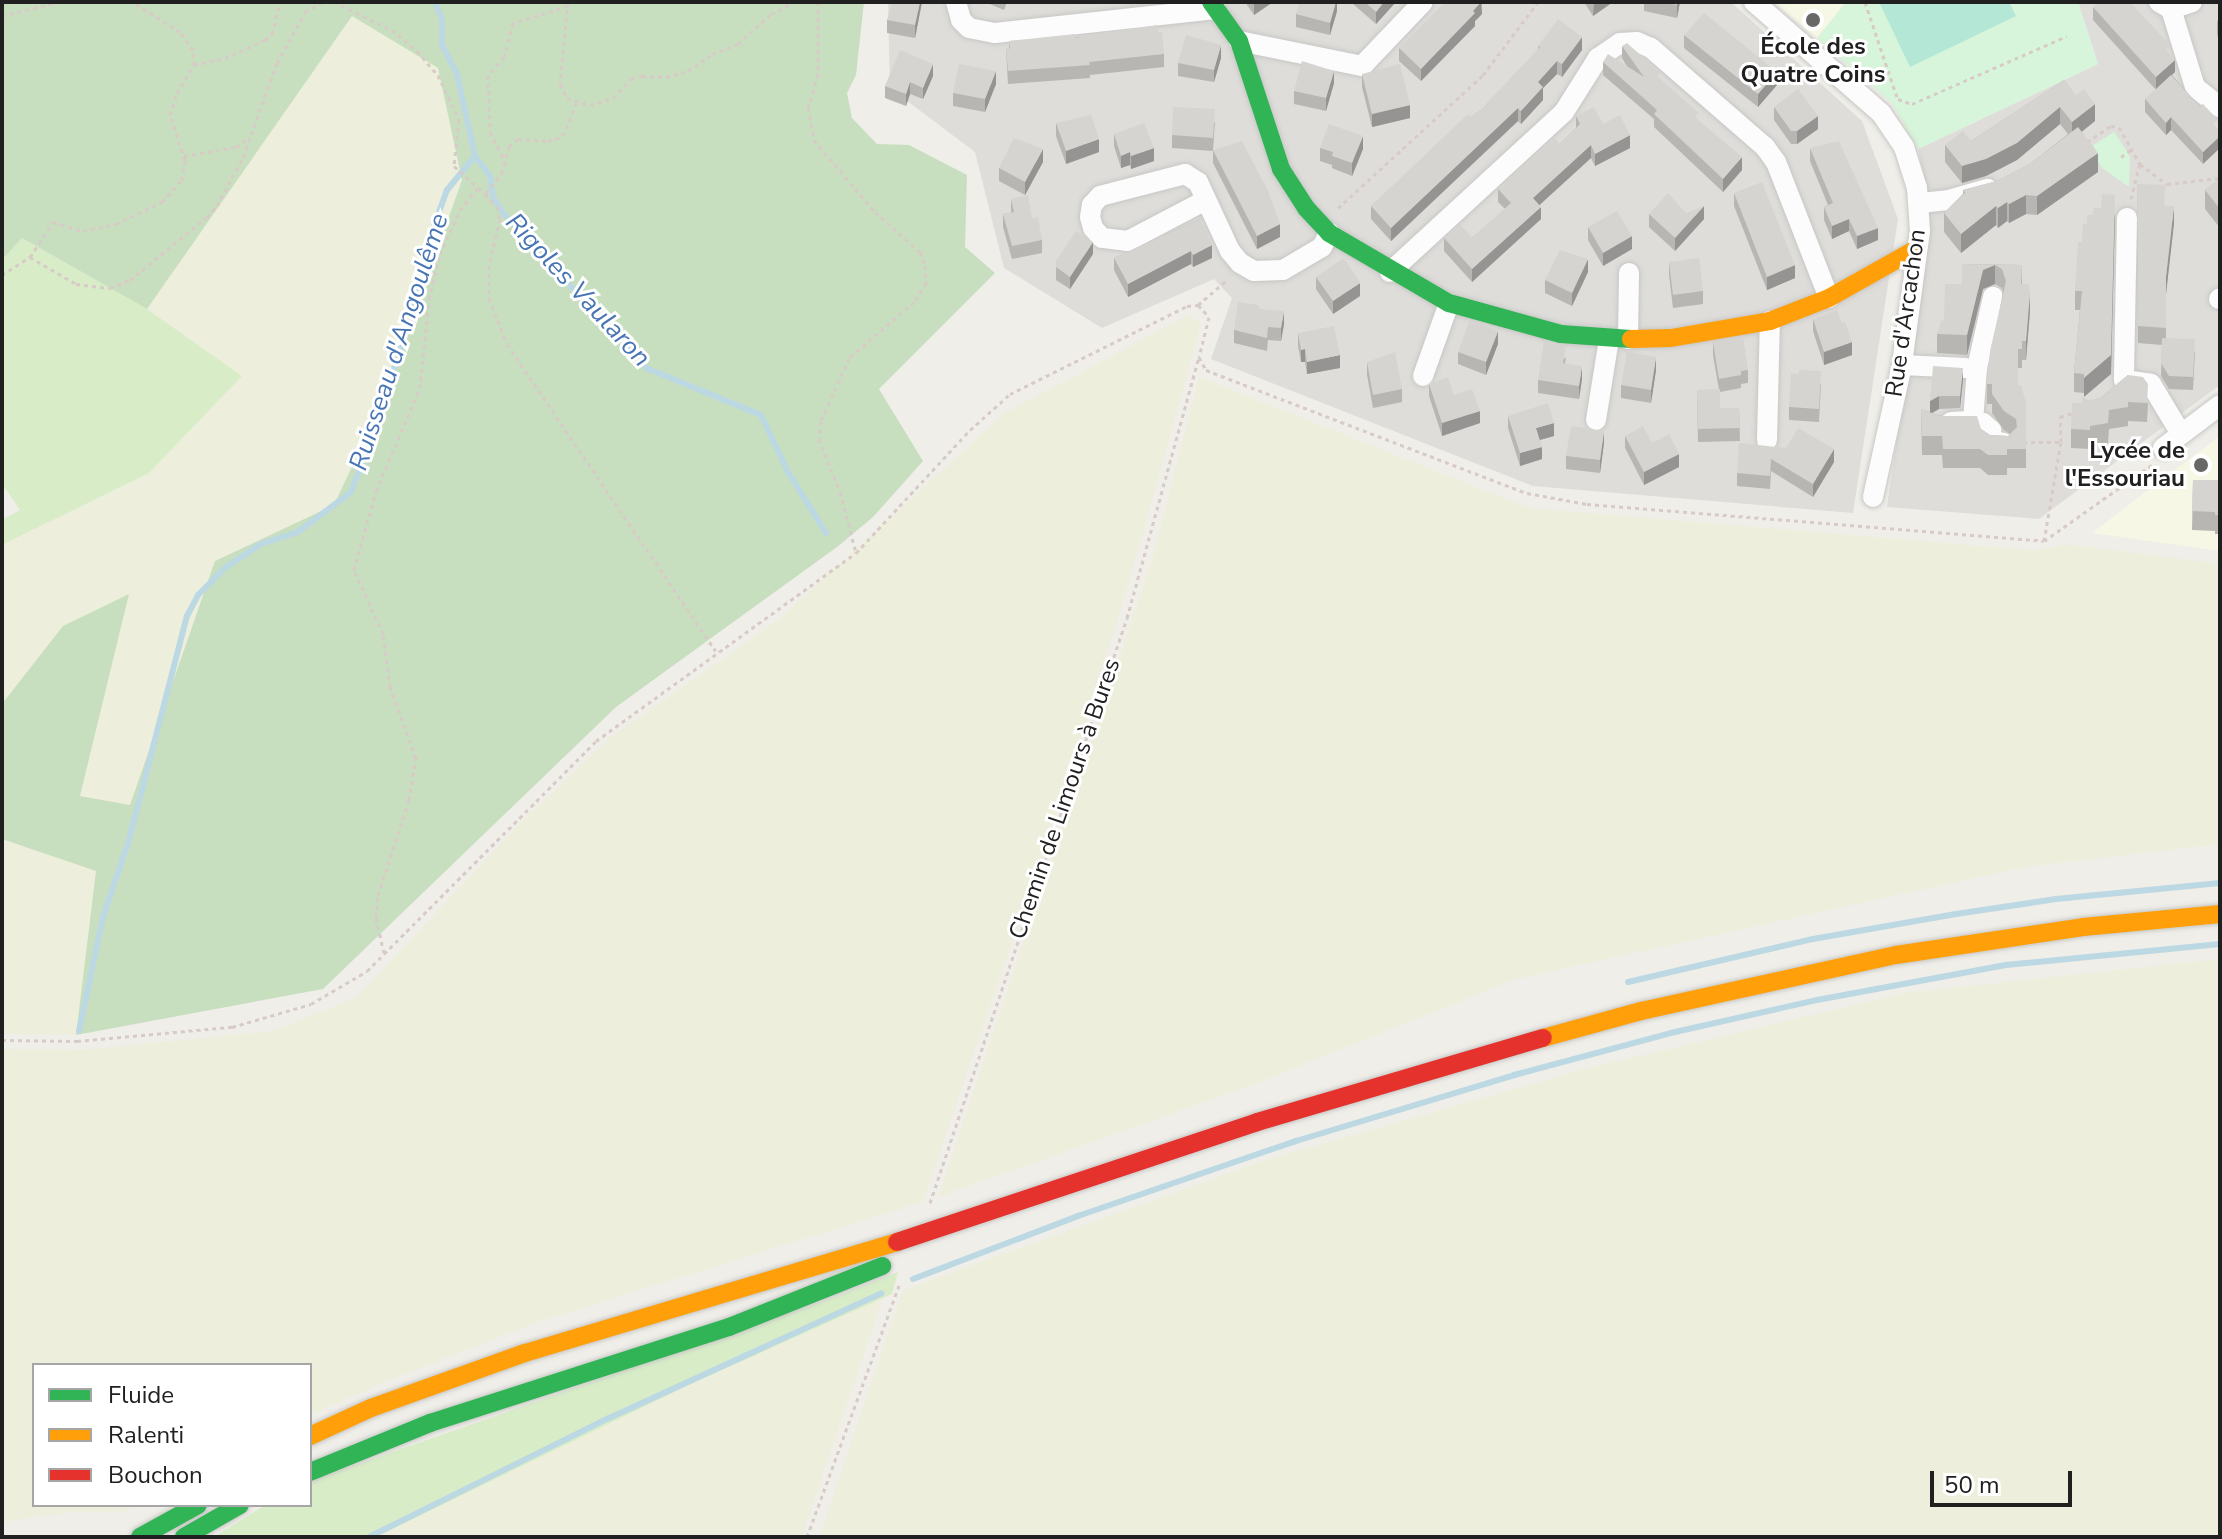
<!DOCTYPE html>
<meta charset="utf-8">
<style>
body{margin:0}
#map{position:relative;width:2222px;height:1539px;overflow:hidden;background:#efeee9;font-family:"Nunito Sans",sans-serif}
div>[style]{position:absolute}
.residential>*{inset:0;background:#deddda}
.education>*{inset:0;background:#f7f7e5}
.farmland>*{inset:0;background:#edefdc}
.grass>*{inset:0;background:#d8edc7}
.forest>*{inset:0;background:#c7dfbe}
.park>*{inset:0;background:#d7f5da}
.pitch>*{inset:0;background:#b4e7d5}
.stream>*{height:6px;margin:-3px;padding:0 3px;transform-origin:3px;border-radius:3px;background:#bcd8e3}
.path>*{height:3px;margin-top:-1.5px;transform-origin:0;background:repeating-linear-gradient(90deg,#d8cbc7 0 4px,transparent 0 8px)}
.roads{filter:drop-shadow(0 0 2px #c7c7c5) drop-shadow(0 0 2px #c7c7c5)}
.street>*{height:20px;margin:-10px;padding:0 10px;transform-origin:10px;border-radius:10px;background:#fdfcfc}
.fast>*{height:18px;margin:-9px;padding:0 9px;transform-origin:9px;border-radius:9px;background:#30b455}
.slow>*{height:18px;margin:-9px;padding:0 9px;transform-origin:9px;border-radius:9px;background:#ff9f0a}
.jam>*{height:18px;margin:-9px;padding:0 9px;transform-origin:9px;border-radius:9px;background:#e5322d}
.wall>*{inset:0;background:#b8b6b3}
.shaded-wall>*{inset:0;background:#969492}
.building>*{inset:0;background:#d6d4d0}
.dots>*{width:22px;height:22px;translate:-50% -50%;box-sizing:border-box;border:4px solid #fff;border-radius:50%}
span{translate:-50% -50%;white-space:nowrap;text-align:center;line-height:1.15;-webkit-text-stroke:6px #fff;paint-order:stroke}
.poi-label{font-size:24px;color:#202020;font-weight:700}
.right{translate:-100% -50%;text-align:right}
.street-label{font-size:24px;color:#202020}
.water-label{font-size:26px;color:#4875b4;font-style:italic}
.frame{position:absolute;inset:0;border:4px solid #202020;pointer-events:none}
.legend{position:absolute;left:32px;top:1363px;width:280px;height:144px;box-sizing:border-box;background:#fff;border:2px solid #a6a6a6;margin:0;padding:10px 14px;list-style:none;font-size:24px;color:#202020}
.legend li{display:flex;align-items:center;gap:16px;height:40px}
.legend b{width:40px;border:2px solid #a6a6a6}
.scale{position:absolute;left:1930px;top:1471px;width:142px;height:36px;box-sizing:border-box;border:4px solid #202020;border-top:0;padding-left:10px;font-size:24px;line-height:28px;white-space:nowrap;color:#202020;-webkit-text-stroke:6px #fff;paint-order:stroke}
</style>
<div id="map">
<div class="residential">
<i style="clip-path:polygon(888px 2px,1731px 2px,1862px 121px,1898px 219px,1853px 513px,1533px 486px,1211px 359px,1232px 298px,1214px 279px,1102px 328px,1004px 268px,975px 152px,890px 88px)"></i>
<i style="clip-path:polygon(2078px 2px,2220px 2px,2220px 385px,2039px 519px,1887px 507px,1920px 278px,1927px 191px,1918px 149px,2098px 64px)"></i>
</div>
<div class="education">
<i style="clip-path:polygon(1774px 2px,1846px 2px,1817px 38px)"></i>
<i style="clip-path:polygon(2220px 436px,2220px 551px,2092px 533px,2143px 494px)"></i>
</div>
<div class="farmland">
<i style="clip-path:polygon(352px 15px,438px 67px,462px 180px,388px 389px,334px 505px,215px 561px,130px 805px,80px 796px,2px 704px,2px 545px,149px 473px,241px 376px,147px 309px)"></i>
<i style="clip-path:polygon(1189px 315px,1201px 324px,1137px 555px,1079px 746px,923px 1202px,540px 1321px,382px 1383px,310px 1416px,310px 1365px,34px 1365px,34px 1505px,136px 1505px,125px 1512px,71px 1512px,2px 1522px,2px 1049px,83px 1050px,273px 1031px,356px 998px,522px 821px,611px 737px,777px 621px,1005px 413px)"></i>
<i style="clip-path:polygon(1199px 377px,1529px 508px,2036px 551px,2065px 544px,2220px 564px,2220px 844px,2025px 867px,1516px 979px,1252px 1085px,938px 1197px,1152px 560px)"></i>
<i style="clip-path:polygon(2px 839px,96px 870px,76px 1035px,2px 1034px)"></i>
<i style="clip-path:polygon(2220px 959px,2220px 1537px,819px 1537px,903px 1290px,1268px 1159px,1593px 1067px,1905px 993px)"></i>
<i style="clip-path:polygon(883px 1297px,802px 1537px,376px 1537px,695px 1382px)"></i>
</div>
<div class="grass">
<i style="clip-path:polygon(22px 238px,147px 309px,242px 376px,149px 473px,2px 545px,2px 520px,20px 510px,2px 484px,2px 260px)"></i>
<i style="clip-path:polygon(898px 1272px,892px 1294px,695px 1382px,376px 1537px,214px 1537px,265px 1505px,310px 1505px,310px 1483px,330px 1474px,835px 1297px)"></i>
</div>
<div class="forest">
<i style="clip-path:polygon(2px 2px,864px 2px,856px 75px,847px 93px,852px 118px,877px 144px,909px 145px,967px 175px,965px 247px,995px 273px,879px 389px,923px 461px,873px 517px,837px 547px,616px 707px,323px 989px,76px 1035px,96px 871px,2px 839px,2px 704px,63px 626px,129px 594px,80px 796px,130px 805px,215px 561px,334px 505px,388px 389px,462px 180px,438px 68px,352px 16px,147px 309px,22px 238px,2px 260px)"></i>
</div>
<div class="park">
<i style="clip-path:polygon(1846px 2px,2078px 2px,2098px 64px,1918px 149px,1892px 103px,1817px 38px)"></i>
<i style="clip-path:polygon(2114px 132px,2130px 156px,2129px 187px,2102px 168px,2089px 148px)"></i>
</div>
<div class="pitch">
<i style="clip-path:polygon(1879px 2px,2009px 2px,2016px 16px,1910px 67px)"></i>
</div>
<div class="stream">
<i style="left:475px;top:156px;width:25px;rotate:53deg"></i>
<i style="left:490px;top:176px;width:21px;rotate:82deg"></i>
<i style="left:493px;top:197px;width:20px;rotate:57deg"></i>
<i style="left:504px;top:214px;width:209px;rotate:47.3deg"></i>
<i style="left:646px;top:368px;width:124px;rotate:22.2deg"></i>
<i style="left:761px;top:415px;width:63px;rotate:64.7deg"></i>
<i style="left:788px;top:472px;width:72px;rotate:58.1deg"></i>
<i style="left:1628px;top:982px;width:190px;rotate:-13.1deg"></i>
<i style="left:1813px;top:939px;width:145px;rotate:-9.9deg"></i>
<i style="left:1956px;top:914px;width:101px;rotate:-8.5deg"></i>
<i style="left:2056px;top:899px;width:165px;rotate:-5.6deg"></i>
<i style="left:79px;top:1031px;width:116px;rotate:-78.1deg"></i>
<i style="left:103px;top:917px;width:81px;rotate:-71.3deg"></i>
<i style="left:129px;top:840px;width:231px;rotate:-75.5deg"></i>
<i style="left:187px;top:616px;width:24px;rotate:-62deg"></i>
<i style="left:198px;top:595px;width:40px;rotate:-45deg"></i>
<i style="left:226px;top:567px;width:42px;rotate:-33.3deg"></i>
<i style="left:261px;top:544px;width:39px;rotate:-18deg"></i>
<i style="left:298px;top:532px;width:66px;rotate:-37deg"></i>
<i style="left:351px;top:492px;width:52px;rotate:-68.4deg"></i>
<i style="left:370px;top:444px;width:131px;rotate:-72.3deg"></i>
<i style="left:410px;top:319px;width:70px;rotate:-77.6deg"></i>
<i style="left:425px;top:251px;width:65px;rotate:-70.2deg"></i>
<i style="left:447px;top:190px;width:44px;rotate:-50.5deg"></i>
<i style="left:475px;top:156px;width:84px;rotate:-102.4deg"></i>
<i style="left:457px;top:74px;width:33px;rotate:-117deg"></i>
<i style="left:442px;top:45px;width:26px;rotate:-90deg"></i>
<i style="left:442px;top:19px;width:18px;rotate:-112deg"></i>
<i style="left:913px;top:1279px;width:177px;rotate:-20.9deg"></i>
<i style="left:1078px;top:1216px;width:231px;rotate:-19deg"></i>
<i style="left:1296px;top:1141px;width:228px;rotate:-16.8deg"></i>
<i style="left:1514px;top:1075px;width:167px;rotate:-15deg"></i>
<i style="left:1675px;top:1032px;width:146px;rotate:-12.7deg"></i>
<i style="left:1817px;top:1000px;width:192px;rotate:-10.5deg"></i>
<i style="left:2006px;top:965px;width:215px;rotate:-5.6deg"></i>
<i style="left:369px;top:1537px;width:266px;rotate:-26.4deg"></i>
<i style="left:607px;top:1419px;width:302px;rotate:-24.6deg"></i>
</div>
<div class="path">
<i style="left:334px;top:2px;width:64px;rotate:25.8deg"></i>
<i style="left:392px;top:30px;width:33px;rotate:40deg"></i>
<i style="left:417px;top:51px;width:32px;rotate:49deg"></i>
<i style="left:438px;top:75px;width:50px;rotate:65deg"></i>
<i style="left:459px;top:120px;width:46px;rotate:96.2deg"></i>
<i style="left:454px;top:166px;width:42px;rotate:42.1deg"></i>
<i style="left:568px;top:2px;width:82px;rotate:95.6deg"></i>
<i style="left:560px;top:84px;width:16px;rotate:63deg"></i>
<i style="left:567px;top:98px;width:24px;rotate:17deg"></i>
<i style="left:590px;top:105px;width:24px;rotate:-17deg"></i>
<i style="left:613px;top:98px;width:26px;rotate:-47deg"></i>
<i style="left:631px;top:79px;width:11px;rotate:-15deg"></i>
<i style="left:642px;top:76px;width:24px;rotate:2deg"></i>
<i style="left:666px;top:77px;width:23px;rotate:-15deg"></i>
<i style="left:688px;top:71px;width:29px;rotate:-35deg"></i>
<i style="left:712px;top:54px;width:28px;rotate:-21deg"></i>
<i style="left:738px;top:44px;width:45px;rotate:-42.3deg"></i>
<i style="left:771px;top:14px;width:26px;rotate:-28deg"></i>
<i style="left:818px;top:2px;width:72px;rotate:90deg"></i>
<i style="left:818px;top:74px;width:35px;rotate:106deg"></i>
<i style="left:808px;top:108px;width:33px;rotate:79deg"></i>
<i style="left:814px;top:140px;width:94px;rotate:49.7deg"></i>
<i style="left:875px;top:212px;width:60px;rotate:41.6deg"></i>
<i style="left:920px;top:252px;width:14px;rotate:69deg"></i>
<i style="left:925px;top:265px;width:18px;rotate:87deg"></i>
<i style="left:926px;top:283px;width:22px;rotate:122deg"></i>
<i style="left:914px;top:302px;width:86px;rotate:139.3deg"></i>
<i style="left:849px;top:358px;width:69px;rotate:114deg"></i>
<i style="left:821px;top:421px;width:18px;rotate:96deg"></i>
<i style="left:819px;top:439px;width:57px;rotate:68.4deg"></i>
<i style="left:840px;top:492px;width:63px;rotate:75.3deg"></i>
<i style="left:1865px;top:2px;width:100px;rotate:71.4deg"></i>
<i style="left:568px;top:6px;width:58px;rotate:162.8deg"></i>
<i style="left:513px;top:23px;width:35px;rotate:105deg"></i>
<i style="left:504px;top:57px;width:24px;rotate:132deg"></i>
<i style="left:488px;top:75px;width:57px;rotate:88deg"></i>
<i style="left:490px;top:132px;width:34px;rotate:63deg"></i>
<i style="left:505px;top:162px;width:9px;rotate:103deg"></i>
<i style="left:503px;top:171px;width:29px;rotate:128deg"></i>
<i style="left:485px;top:194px;width:18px;rotate:47deg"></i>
<i style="left:497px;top:207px;width:12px;rotate:76deg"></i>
<i style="left:500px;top:219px;width:48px;rotate:103.2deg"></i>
<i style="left:489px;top:266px;width:32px;rotate:90deg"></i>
<i style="left:489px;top:298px;width:49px;rotate:68.6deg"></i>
<i style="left:507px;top:344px;width:371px;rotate:55.8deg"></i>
<i style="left:2px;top:16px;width:58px;rotate:-14deg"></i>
<i style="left:194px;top:65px;width:32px;rotate:-13deg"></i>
<i style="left:225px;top:58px;width:44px;rotate:-24.2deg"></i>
<i style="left:265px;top:40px;width:9px;rotate:-41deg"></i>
<i style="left:272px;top:34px;width:33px;rotate:-76deg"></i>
<i style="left:1898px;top:99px;width:15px;rotate:20deg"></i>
<i style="left:1912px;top:104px;width:169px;rotate:-23.7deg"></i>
<i style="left:2087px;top:142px;width:29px;rotate:-34deg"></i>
<i style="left:2111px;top:126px;width:8px;rotate:7deg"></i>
<i style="left:2119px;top:127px;width:43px;rotate:60.4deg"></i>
<i style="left:2140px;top:164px;width:34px;rotate:37deg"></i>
<i style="left:2167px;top:184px;width:53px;rotate:-6.5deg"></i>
<i style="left:184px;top:156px;width:53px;rotate:-9.8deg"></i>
<i style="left:236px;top:147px;width:16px;rotate:-35deg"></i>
<i style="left:2121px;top:157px;width:14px;rotate:-36deg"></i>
<i style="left:506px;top:158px;width:12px;rotate:-76deg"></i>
<i style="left:509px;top:146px;width:11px;rotate:-38deg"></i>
<i style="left:518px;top:139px;width:30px;rotate:4deg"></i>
<i style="left:548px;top:141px;width:16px;rotate:-18deg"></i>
<i style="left:563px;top:136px;width:37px;rotate:-68deg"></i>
<i style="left:2131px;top:199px;width:36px;rotate:-76deg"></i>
<i style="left:1338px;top:208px;width:197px;rotate:-42.5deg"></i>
<i style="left:1483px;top:75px;width:91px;rotate:-53deg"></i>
<i style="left:30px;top:257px;width:53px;rotate:30.4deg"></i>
<i style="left:76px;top:284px;width:34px;rotate:7deg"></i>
<i style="left:110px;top:288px;width:22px;rotate:-22deg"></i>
<i style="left:130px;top:280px;width:99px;rotate:-39.3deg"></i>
<i style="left:207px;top:217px;width:15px;rotate:-48deg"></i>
<i style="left:217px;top:206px;width:55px;rotate:-62deg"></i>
<i style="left:243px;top:157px;width:100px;rotate:-70.1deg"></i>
<i style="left:277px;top:63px;width:58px;rotate:-61.2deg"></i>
<i style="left:305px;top:12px;width:21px;rotate:-29deg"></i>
<i style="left:2px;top:275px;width:33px;rotate:-33deg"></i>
<i style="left:30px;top:257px;width:42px;rotate:-56.7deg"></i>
<i style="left:53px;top:222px;width:31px;rotate:17deg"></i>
<i style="left:83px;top:231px;width:34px;rotate:-12deg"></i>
<i style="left:116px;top:224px;width:51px;rotate:-25.6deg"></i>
<i style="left:162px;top:202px;width:30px;rotate:-48deg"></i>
<i style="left:182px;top:180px;width:20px;rotate:-81deg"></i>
<i style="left:185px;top:160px;width:47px;rotate:-108.4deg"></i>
<i style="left:170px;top:115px;width:23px;rotate:-72deg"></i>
<i style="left:177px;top:93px;width:33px;rotate:-59deg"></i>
<i style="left:194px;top:65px;width:15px;rotate:-94deg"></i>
<i style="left:193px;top:50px;width:22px;rotate:-126deg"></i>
<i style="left:180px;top:32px;width:56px;rotate:-147.4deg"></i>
<i style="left:1198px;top:305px;width:16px;rotate:47deg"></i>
<i style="left:1209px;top:317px;width:41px;rotate:104deg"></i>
<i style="left:1199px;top:357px;width:15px;rotate:62deg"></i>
<i style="left:1206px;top:370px;width:344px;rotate:21deg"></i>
<i style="left:1527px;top:493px;width:61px;rotate:10.4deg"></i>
<i style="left:1587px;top:504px;width:458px;rotate:4.6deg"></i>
<i style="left:2044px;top:541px;width:133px;rotate:-35.2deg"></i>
<i style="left:2023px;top:442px;width:38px"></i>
<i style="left:2061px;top:442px;width:25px;rotate:-92deg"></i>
<i style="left:2060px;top:417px;width:14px;rotate:-17deg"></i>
<i style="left:2044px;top:541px;width:100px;rotate:-80.3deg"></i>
<i style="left:384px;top:953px;width:37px;rotate:-103deg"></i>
<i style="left:376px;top:917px;width:22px;rotate:-85deg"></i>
<i style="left:378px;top:895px;width:100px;rotate:-71.9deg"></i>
<i style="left:409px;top:800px;width:43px;rotate:-80.5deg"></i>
<i style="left:416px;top:758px;width:76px;rotate:-110.1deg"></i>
<i style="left:390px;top:687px;width:53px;rotate:-97.5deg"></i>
<i style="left:383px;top:634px;width:70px;rotate:-114.4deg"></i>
<i style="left:354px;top:570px;width:82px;rotate:-74.4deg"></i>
<i style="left:376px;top:491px;width:112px;rotate:-66.9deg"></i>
<i style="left:420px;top:388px;width:89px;rotate:-84.2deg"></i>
<i style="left:429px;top:299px;width:46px;rotate:-76.3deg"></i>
<i style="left:440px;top:254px;width:48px;rotate:-65.6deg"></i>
<i style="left:460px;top:210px;width:27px;rotate:-51deg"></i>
<i style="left:2px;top:1040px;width:75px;rotate:0.8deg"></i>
<i style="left:77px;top:1041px;width:156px;rotate:-5.2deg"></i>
<i style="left:232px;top:1027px;width:82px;rotate:-16.2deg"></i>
<i style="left:311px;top:1004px;width:65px;rotate:-30.5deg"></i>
<i style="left:367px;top:971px;width:325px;rotate:-45.1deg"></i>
<i style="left:596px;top:741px;width:321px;rotate:-35.9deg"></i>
<i style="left:856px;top:553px;width:168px;rotate:-47.2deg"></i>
<i style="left:970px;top:430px;width:54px;rotate:-42deg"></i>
<i style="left:1010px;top:394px;width:198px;rotate:-26.4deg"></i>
<i style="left:1187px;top:306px;width:11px;rotate:-5deg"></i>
<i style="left:1198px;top:305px;width:40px;rotate:-41deg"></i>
<i style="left:930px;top:1203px;width:617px;rotate:-71.39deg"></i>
<i style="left:1127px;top:618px;width:271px;rotate:-74.6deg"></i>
<i style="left:807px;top:1537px;width:268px;rotate:-69.9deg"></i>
</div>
<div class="roads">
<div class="street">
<i style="left:956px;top:2px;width:19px;rotate:74deg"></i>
<i style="left:961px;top:20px;width:11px;rotate:45deg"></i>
<i style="left:969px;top:28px;width:26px;rotate:11deg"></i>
<i style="left:995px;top:33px;width:222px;rotate:-6.2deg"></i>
<i style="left:1754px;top:2px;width:169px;rotate:41.2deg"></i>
<i style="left:1881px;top:113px;width:41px;rotate:55.9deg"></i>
<i style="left:1904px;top:147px;width:43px;rotate:72.4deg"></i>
<i style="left:1917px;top:188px;width:43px;rotate:86deg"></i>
<i style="left:1920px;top:231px;width:135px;rotate:97.7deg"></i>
<i style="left:1902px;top:365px;width:135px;rotate:102.4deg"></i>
<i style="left:2159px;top:2px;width:14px;rotate:30deg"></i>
<i style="left:2171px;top:9px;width:22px;rotate:-18deg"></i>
<i style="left:2171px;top:9px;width:82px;rotate:72.9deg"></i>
<i style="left:2195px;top:87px;width:32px;rotate:39deg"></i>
<i style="left:1239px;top:41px;width:126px;rotate:11.5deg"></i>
<i style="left:1362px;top:66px;width:88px;rotate:-46.4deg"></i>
<i style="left:1206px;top:200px;width:88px;rotate:152.3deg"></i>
<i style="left:1128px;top:241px;width:26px;rotate:-173deg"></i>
<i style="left:1102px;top:238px;width:13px;rotate:-132deg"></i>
<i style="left:1093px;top:228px;width:11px;rotate:-105deg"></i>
<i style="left:1090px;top:217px;width:12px;rotate:-81deg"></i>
<i style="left:1092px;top:205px;width:12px;rotate:-48deg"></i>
<i style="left:1100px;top:196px;width:88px;rotate:-14.5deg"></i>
<i style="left:1185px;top:174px;width:15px;rotate:32deg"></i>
<i style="left:1198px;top:182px;width:76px;rotate:65.1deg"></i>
<i style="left:1230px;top:251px;width:16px;rotate:50deg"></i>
<i style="left:1240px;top:263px;width:16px;rotate:30deg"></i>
<i style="left:1254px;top:271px;width:29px;rotate:-2deg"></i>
<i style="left:1283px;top:270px;width:45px;rotate:-30.5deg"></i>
<i style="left:1322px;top:247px;width:16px;rotate:-63deg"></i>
<i style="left:1920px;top:203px;width:28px;rotate:-6deg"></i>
<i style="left:1948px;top:200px;width:41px;rotate:-15.8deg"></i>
<i style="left:2127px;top:218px;width:162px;rotate:91.1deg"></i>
<i style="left:2124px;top:380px;width:27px;rotate:8deg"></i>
<i style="left:2151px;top:384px;width:58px;rotate:59deg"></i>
<i style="left:1390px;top:272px;width:236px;rotate:-42.6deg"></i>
<i style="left:1564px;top:112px;width:64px;rotate:-57.8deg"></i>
<i style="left:1598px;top:58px;width:27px;rotate:-34deg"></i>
<i style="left:1620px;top:43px;width:17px;rotate:-3deg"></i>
<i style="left:1637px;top:42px;width:15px;rotate:23deg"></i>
<i style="left:1651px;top:48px;width:151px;rotate:41deg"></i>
<i style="left:1765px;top:147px;width:19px;rotate:54deg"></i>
<i style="left:1776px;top:162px;width:146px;rotate:68.7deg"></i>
<i style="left:2219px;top:299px;width:1px;rotate:-45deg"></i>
<i style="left:1628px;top:339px;width:66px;rotate:-89.1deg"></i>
<i style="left:1902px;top:365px;width:64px;rotate:2.7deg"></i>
<i style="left:1423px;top:376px;width:77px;rotate:-70.4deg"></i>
<i style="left:1596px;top:420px;width:82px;rotate:-80.9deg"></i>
<i style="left:1973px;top:421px;width:10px;rotate:11deg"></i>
<i style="left:1983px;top:423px;width:11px;rotate:41deg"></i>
<i style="left:1991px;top:430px;width:11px;rotate:85deg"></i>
<i style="left:1992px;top:441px;width:12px;rotate:9deg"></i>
<i style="left:1951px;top:422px;width:22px;rotate:-3deg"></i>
<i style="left:1973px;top:421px;width:53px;rotate:-85.7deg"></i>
<i style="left:1977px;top:368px;width:73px;rotate:-77.3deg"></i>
<i style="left:1767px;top:440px;width:119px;rotate:-88.6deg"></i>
<i style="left:2163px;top:448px;width:71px;rotate:-37deg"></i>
</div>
<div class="fast">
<i style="left:1211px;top:2px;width:48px;rotate:54.3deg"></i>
<i style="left:1239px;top:41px;width:135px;rotate:71.8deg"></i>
<i style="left:1281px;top:169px;width:46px;rotate:57.3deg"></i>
<i style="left:1306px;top:208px;width:34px;rotate:47deg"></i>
<i style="left:1329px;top:233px;width:139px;rotate:30.3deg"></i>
<i style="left:1449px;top:303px;width:116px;rotate:15.5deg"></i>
<i style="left:1561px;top:334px;width:70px;rotate:4.1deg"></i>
<i style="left:310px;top:1472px;width:130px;rotate:-22.2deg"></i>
<i style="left:430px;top:1423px;width:314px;rotate:-17.8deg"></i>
<i style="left:729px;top:1327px;width:165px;rotate:-21.7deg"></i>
<i style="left:140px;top:1537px;width:66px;rotate:-28.9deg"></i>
<i style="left:184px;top:1537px;width:64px;rotate:-29.7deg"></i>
</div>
<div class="slow">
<i style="left:1631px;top:339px;width:40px;rotate:-1.4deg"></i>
<i style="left:1671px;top:338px;width:100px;rotate:-9.7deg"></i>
<i style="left:1770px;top:321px;width:63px;rotate:-21.3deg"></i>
<i style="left:1829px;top:298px;width:100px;rotate:-29.4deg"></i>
<i style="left:1543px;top:1038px;width:102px;rotate:-15.4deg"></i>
<i style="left:1641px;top:1011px;width:261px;rotate:-12.4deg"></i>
<i style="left:1896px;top:955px;width:189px;rotate:-8.5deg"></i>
<i style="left:2083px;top:927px;width:138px;rotate:-5.4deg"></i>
<i style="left:310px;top:1436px;width:67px;rotate:-24.7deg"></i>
<i style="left:371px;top:1408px;width:164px;rotate:-19.7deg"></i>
<i style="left:525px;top:1353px;width:388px;rotate:-16.6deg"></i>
</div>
<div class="jam">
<i style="left:897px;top:1242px;width:379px;rotate:-18.4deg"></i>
<i style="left:1257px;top:1122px;width:298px;rotate:-16.4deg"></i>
</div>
</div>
<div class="wall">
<i style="clip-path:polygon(922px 2px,915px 38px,887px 33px,887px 20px)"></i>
<i style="clip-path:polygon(985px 2px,1007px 2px,1004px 10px)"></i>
<i style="clip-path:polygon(1245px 2px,1273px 2px,1254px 15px)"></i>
<i style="clip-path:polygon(1337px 2px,1337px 11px,1330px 35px,1296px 27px,1296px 14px)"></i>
<i style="clip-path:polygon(1353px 2px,1396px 2px,1376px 24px,1353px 4px)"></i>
<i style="clip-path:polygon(1482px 2px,1482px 14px,1475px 21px,1475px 26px,1421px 81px,1399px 61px,1399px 48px)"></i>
<i style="clip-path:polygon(1584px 2px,1613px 2px,1593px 16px)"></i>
<i style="clip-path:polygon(1644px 2px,1680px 2px,1677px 18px,1644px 11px)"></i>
<i style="clip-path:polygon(2220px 6px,2220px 44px,2217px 34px,2217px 21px,2219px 20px,2219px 7px)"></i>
<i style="clip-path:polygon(2093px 7px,2171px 56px,2175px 72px,2172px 75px,2200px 107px,2203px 104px,2203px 164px,2171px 130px,2166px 135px,2145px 112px,2145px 99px,2156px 90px,2093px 20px)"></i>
<i style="clip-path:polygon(1158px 33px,1164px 54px,1164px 67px,1090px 75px,1090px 78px,1008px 84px,1006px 49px,1009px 48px,1009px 41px)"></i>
<i style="clip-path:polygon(1684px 35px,1777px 85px,1758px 107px,1684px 48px)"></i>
<i style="clip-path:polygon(1538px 46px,1582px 50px,1562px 77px,1557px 74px,1543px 88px,1543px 100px,1521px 124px,1518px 121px,1391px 241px,1371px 219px,1371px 206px,1471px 117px,1482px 109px,1538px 50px)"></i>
<i style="clip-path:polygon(1622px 46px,1660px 79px,1742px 170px,1723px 192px,1654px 127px,1654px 119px,1603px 75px,1603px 62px,1628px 68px,1622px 58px)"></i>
<i style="clip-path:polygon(1221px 58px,1214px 82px,1178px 76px,1178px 63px)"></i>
<i style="clip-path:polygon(1362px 74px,1410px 118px,1372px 127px,1362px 87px)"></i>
<i style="clip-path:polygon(933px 76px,923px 99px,910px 94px,906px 106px,885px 98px,885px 86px)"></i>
<i style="clip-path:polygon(2064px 80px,2095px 121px,2082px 132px,2098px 172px,2037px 215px,2026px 214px,2009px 223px,2007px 221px,1998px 228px,1996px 225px,1961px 253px,1944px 232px,1944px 213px,1963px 194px,1963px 190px,1997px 181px,2030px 164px,2068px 134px,2060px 124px,2017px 160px,1986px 176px,1962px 183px,1945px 162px,1945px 145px,1971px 141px)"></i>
<i style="clip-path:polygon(1334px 83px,1326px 111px,1294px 104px,1294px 91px)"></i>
<i style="clip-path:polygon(996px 84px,985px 112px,953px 106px,953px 93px)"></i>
<i style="clip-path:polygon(1774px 107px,1818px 129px,1797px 144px,1791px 144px,1774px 120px)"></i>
<i style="clip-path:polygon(1576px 116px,1603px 124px,1630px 148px,1595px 166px,1591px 158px,1539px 205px,1541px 219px,1472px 282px,1444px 251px,1444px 238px,1472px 238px,1505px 209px,1498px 202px,1498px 189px,1560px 144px,1576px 128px)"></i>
<i style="clip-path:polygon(1215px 122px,1213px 150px,1280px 237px,1257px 249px,1213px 163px,1213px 151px,1172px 148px,1172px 135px)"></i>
<i style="clip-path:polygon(1056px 123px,1099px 152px,1066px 164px,1056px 136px)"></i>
<i style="clip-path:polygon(1114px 134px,1154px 161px,1131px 169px,1130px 165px,1121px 168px,1114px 146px)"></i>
<i style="clip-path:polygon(1320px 148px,1363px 149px,1352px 176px,1332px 168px,1332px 165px,1320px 161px)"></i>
<i style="clip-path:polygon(1810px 148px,1878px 240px,1857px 249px,1849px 231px,1832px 239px,1824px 220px,1824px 207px,1828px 205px,1810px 161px)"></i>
<i style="clip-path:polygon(1043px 162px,1025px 195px,999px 181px,999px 168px)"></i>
<i style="clip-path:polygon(2220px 179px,2220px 228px,2205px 209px,2205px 190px)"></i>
<i style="clip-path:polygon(2137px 184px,2165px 206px,2174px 223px,2166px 293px,2166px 338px,2195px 352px,2193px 390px,2169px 389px,2161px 376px,2162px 345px,2138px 343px)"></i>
<i style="clip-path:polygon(1734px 193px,1795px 278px,1767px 290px,1734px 206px)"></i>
<i style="clip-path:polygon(1011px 199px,1042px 240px,1042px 253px,1012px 259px,1003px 227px,1003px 214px,1011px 213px)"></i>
<i style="clip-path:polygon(1686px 213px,1704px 219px,1675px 251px,1649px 227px,1649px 214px)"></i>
<i style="clip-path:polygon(2115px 214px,2111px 374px,2084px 393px,2074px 392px,2074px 373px,2080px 310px,2075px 310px,2075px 291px,2082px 242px,2087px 224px)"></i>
<i style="clip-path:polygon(1200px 219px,1212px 258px,1193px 267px,1191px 264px,1128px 297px,1114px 270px,1114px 258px)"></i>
<i style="clip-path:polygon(1588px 227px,1632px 249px,1603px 266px,1588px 240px)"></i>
<i style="clip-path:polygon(1093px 254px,1070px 289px,1056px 280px,1056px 261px)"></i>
<i style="clip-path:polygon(1669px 262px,1703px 291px,1703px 304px,1673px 308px,1669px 275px)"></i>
<i style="clip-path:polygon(1962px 264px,2022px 265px,2022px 284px,2030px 311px,2026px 360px,2022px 360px,2022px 368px,2018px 368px,2018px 385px,2026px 403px,2026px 468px,2007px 468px,2007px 475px,1988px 475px,1980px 468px,1943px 468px,1942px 455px,1922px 455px,1921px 409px,1930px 412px,1930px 401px,1963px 380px,1960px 408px,1939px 409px,1932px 413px,1981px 429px,1990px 435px,2008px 436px,2010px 434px,2004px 430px,1992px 413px,1992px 404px,1987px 404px,1987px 384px,2003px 291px,2002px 288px,1995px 284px,1983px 289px,1967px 355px,1937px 353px,1937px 334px,1962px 284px)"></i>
<i style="clip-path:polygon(1588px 272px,1572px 306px,1545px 293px,1545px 280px)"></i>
<i style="clip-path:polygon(1316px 277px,1360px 296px,1333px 314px,1316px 289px)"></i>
<i style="clip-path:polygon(1813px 319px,1852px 355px,1824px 365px,1813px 331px)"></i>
<i style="clip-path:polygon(1284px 324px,1281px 341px,1268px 340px,1267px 351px,1234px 343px,1234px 330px)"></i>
<i style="clip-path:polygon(1298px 333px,1340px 368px,1307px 374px,1305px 362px,1301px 362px,1298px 346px)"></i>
<i style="clip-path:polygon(1713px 342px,1748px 370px,1748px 383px,1741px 384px,1741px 388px,1720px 392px,1720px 408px,1739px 408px,1740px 441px,1698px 442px,1697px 390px,1719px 390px,1713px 355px)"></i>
<i style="clip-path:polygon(1498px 344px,1486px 375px,1458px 364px,1458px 352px)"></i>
<i style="clip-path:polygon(1566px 357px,1565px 363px,1582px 379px,1579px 399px,1538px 393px,1538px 380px)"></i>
<i style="clip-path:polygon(1367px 362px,1402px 389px,1402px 402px,1373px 408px,1367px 375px)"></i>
<i style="clip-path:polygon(1656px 370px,1651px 403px,1621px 398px,1621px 385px)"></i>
<i style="clip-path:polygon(2128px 375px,2148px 404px,2147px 422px,2128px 421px,2128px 426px,2109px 429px,2108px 443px,2090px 445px,2090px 449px,2071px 448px,2071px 429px,2082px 403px,2100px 398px)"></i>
<i style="clip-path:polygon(1429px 384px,1454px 395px,1480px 423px,1442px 436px,1429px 396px)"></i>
<i style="clip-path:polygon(1821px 384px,1819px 422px,1789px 420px,1789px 407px)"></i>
<i style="clip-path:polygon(1508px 416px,1554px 436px,1540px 440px,1542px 459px,1520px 466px,1508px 428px)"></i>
<i style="clip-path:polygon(1625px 436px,1652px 443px,1679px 467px,1644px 485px,1625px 448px)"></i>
<i style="clip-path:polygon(1604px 443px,1600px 473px,1566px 469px,1566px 456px)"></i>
<i style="clip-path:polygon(1786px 448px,1834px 462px,1813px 497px,1771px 471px,1770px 489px,1737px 486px,1737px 473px)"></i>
<i style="clip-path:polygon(2193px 480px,2220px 480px,2220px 534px,2215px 534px,2215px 531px,2192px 530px)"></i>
</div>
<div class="shaded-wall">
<i style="clip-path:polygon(920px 2px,922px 2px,915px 38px,915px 25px)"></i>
<i style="clip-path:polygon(1254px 2px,1273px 2px,1254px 15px)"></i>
<i style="clip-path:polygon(1336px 2px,1337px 2px,1337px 11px,1330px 35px,1330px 23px)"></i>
<i style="clip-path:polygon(1384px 2px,1396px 2px,1376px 24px,1376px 12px)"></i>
<i style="clip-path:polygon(1481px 2px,1482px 14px,1475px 21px,1475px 26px,1421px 81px,1421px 69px)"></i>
<i style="clip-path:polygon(1594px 2px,1613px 2px,1593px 16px)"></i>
<i style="clip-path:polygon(1677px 2px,1680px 2px,1677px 18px)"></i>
<i style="clip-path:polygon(1582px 37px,1582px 50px,1562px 77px,1562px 64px)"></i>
<i style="clip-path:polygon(1221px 45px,1221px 58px,1214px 82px,1214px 70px)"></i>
<i style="clip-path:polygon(2175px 60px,2175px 72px,2156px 90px,2156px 77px)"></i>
<i style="clip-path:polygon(1557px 61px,1557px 74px,1543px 88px,1543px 100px,1521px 124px,1521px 111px,1538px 82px)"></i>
<i style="clip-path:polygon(933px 64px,933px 76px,923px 99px,923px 88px)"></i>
<i style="clip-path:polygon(996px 71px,996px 84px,985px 112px,985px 99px)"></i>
<i style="clip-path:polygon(1334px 71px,1334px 83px,1326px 111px,1326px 98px)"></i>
<i style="clip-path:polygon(1777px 72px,1777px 85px,1758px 107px,1758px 94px)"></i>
<i style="clip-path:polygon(910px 82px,910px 94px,906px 106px,906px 94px)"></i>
<i style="clip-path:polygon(2095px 104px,2095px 121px,2072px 139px,2072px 122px)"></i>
<i style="clip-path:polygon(1410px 105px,1410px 118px,1372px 127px,1372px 114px)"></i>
<i style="clip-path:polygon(2060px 107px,2060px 124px,2017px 160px,1986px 176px,1962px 183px,1962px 166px)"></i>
<i style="clip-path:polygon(1518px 108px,1518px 121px,1391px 241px,1391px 228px)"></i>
<i style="clip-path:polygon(1818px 116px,1818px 129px,1797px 144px,1797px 131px)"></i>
<i style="clip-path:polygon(2171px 117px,2171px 130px,2166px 135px,2166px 123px)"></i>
<i style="clip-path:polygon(1630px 135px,1630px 148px,1595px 166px,1595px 154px)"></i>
<i style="clip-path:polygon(1363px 136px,1363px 149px,1352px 176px,1352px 163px)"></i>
<i style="clip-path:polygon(2220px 136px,2220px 148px,2203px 164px,2203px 152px)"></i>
<i style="clip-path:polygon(1099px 139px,1099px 152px,1066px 164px,1066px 151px)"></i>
<i style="clip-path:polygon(1591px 145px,1591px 158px,1533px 211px,1533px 198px)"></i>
<i style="clip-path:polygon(1154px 148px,1154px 161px,1131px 169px,1131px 156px)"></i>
<i style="clip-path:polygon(1043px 149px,1043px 162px,1025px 195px,1025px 182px)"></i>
<i style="clip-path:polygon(1130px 152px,1130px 165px,1121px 168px,1121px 156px)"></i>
<i style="clip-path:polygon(2098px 153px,2098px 172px,2037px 215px,2037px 196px)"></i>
<i style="clip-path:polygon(1742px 157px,1742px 170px,1723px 192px,1723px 179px)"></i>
<i style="clip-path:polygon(2026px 195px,2026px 214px,2009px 223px,2009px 204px)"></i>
<i style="clip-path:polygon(2007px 202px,2007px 221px,1998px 228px,1998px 208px)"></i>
<i style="clip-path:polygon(1704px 206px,1704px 219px,1675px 251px,1675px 238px)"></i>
<i style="clip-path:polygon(1996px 206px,1996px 225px,1961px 253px,1961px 234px)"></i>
<i style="clip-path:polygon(2174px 206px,2174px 223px,2166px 294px,2166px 277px)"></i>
<i style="clip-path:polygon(1541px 207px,1541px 219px,1472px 282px,1472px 269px)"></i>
<i style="clip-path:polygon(2115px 214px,2111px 374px,2084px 397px,2084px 378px)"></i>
<i style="clip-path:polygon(1849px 219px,1849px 231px,1832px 239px,1832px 226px)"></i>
<i style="clip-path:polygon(1280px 224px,1280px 237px,1257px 249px,1257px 236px)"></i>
<i style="clip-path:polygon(1878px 228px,1878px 240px,1857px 249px,1857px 236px)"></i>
<i style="clip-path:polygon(1632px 236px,1632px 249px,1603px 266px,1603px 253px)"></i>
<i style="clip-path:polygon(1093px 242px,1093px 254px,1070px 289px,1070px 277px)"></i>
<i style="clip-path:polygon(1212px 245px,1212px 258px,1193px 267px,1193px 255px)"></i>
<i style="clip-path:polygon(1191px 251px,1191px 264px,1128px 297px,1128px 284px)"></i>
<i style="clip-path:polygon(1588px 259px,1588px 272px,1572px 306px,1572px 293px)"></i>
<i style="clip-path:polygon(1795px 265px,1795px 278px,1767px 290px,1767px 277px)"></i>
<i style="clip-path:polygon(1995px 265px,1995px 284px,1983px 289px,1967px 355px,1967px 335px,1983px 270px)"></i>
<i style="clip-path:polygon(1360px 283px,1360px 296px,1333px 314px,1333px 301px)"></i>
<i style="clip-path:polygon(2030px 292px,2030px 311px,2026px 360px,2026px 341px)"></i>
<i style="clip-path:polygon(1284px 311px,1284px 324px,1281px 341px,1281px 328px)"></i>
<i style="clip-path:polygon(1498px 331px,1498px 344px,1486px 375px,1486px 362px)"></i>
<i style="clip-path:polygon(1852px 342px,1852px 355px,1824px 365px,1824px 352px)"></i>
<i style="clip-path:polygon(1305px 349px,1305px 362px,1301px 362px,1301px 350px)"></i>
<i style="clip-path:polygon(1340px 355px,1340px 368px,1307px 374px,1307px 362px)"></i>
<i style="clip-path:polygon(1656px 357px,1656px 370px,1651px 403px,1651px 390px)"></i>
<i style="clip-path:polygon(1582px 366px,1582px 379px,1579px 399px,1579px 386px)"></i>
<i style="clip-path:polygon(1963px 368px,1963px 380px,1960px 408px,1960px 396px)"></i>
<i style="clip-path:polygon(1939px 396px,1939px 409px,1930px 414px,1930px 401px)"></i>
<i style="clip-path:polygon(1480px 411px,1480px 423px,1442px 436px,1442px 423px)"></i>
<i style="clip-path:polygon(1554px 423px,1554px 436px,1536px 441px,1536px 428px)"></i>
<i style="clip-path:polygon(1604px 431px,1604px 443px,1600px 473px,1600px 460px)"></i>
<i style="clip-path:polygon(1542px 447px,1542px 459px,1520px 466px,1520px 453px)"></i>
<i style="clip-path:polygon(1834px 449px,1834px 462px,1813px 497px,1813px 484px)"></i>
<i style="clip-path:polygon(1679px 454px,1679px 467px,1644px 485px,1644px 472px)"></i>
</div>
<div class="building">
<i style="clip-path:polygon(892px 2px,920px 2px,915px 25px,887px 20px)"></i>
<i style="clip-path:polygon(1299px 2px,1336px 2px,1330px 23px,1296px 14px)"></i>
<i style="clip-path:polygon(1365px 2px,1384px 2px,1376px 12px)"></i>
<i style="clip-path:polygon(1445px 2px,1481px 2px,1473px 11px,1475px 13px,1421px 69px,1399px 48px)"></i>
<i style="clip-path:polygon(1662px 2px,1677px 2px,1677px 5px)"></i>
<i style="clip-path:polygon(2099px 2px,2130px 2px,2171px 46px,2166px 50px,2175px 60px,2156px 77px,2093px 7px)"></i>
<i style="clip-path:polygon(1704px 13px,1777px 72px,1758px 94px,1684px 35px)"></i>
<i style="clip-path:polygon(1558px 19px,1582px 37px,1562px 64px,1557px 61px,1538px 82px,1543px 87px,1521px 111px,1518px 108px,1391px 228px,1371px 206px,1468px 114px,1471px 117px,1482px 109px,1540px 47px,1538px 46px)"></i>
<i style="clip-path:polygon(1157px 25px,1158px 33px,1162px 32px,1164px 54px,1089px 62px,1090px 65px,1008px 71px,1006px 49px,1010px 48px,1009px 41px,1075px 34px,1075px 38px)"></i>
<i style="clip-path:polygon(1186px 35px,1221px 45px,1214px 70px,1178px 63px)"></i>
<i style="clip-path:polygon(1627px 43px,1660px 72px,1657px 76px,1699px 113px,1695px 117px,1742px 157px,1723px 179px,1654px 114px,1657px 110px,1603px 62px,1608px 54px,1644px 77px,1622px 46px)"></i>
<i style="clip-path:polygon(900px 50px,933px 64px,923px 88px,910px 82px,906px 94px,885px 86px)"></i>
<i style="clip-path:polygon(1302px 61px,1334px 71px,1326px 98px,1294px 91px)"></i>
<i style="clip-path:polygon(959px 64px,996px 71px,985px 99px,953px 93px)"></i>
<i style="clip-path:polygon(1400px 64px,1410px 105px,1372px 114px,1362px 74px)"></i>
<i style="clip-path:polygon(2171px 75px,2200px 107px,2203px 104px,2218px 120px,2213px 124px,2220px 132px,2220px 136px,2203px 152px,2171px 117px,2166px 123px,2145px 99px)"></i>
<i style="clip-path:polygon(2064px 80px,2076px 95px,2084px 89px,2095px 104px,2072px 122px,2060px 107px,2017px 143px,1986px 159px,1962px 166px,1945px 145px,1963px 131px,1971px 141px)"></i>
<i style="clip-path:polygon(1798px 89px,1818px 116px,1797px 131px,1791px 131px,1774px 107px)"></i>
<i style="clip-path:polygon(1173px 107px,1215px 109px,1213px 138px,1172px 135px)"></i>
<i style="clip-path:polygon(1594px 107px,1603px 124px,1620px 115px,1630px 135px,1595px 154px,1591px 145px,1533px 198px,1541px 207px,1472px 269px,1444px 238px,1460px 224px,1472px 238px,1511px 203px,1498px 189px,1554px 138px,1560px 144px,1580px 124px,1576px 116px)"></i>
<i style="clip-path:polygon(1091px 115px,1099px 139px,1066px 151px,1056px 123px)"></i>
<i style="clip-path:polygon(1144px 123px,1154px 148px,1131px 156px,1130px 152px,1121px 156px,1114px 134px)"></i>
<i style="clip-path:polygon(1329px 124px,1363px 136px,1352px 163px,1332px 156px,1333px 152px,1320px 148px)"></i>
<i style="clip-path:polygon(2078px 127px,2098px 153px,2037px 196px,2026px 195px,2009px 204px,2007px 202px,1998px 208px,1996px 206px,1961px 234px,1944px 213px,1965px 193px,1963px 190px,1997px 181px,2030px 164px)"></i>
<i style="clip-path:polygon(1014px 138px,1043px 149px,1025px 182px,999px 168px)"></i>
<i style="clip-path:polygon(1242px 141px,1268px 191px,1280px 224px,1257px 236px,1213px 150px)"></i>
<i style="clip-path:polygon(1839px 141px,1878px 228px,1857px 236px,1849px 219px,1832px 226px,1824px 207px,1833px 203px,1810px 148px)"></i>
<i style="clip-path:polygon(2220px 179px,2220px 209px,2205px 190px)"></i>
<i style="clip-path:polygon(1762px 182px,1795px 265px,1767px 277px,1734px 193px)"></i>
<i style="clip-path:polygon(2137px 184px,2165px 185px,2164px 206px,2174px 206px,2166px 277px,2166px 328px,2138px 326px)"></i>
<i style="clip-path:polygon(1668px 193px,1686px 213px,1704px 206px,1675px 238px,1649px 214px)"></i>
<i style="clip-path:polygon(2102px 194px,2115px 195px,2111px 355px,2084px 378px,2084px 374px,2074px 373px,2082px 291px,2075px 291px,2078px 242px,2082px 242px,2083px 224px,2087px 224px,2087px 215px,2093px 215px,2094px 208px,2101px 208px)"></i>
<i style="clip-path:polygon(1028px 195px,1032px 218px,1038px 217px,1042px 240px,1012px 246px,1003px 214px,1014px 212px,1011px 199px)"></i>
<i style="clip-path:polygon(1617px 211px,1632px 236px,1603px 253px,1588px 227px)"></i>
<i style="clip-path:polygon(1200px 219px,1212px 245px,1193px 255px,1191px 251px,1128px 284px,1114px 258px)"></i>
<i style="clip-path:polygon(1076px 231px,1093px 242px,1070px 277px,1056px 267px,1056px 261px)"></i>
<i style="clip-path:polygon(1560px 250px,1588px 259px,1572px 293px,1545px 280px)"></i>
<i style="clip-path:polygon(1344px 258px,1360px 283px,1333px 301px,1316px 277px)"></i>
<i style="clip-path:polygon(1699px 258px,1703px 291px,1673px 295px,1669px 262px)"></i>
<i style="clip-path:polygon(1962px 264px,2022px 265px,2021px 284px,2028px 284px,2030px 292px,2026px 341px,2022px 341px,2022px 349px,2018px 349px,2018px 385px,2021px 385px,2026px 403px,2026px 449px,2007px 449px,2007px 455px,1988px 455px,1980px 449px,1943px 449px,1942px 436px,1922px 436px,1921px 409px,1940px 416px,1977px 416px,1981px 429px,1990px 435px,2008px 436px,2017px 427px,2016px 419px,2004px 411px,1992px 394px,1992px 384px,1987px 384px,1990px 351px,2006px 281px,2002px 269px,1995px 265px,1983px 270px,1967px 335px,1937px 334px,1941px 321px,1944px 321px,1945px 284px,1962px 284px)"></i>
<i style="clip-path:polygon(1238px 302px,1259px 305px,1260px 309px,1284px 311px,1281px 328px,1268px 327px,1267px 338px,1234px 330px)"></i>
<i style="clip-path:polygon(1837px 310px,1842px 323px,1845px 322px,1852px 342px,1824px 352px,1813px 319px)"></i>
<i style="clip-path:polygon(1470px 320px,1498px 331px,1486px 362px,1458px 352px)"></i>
<i style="clip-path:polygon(1334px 326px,1340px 355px,1307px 362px,1305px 349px,1301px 350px,1298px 333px)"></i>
<i style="clip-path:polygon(1743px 337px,1748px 370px,1741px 371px,1741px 375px,1719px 379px,1713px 342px)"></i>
<i style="clip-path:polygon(2162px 338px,2195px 339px,2193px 377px,2169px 376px,2161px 363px)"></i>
<i style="clip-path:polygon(1544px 341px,1566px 345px,1563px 363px,1582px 366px,1579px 386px,1538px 380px)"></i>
<i style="clip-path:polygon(1395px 352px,1402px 389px,1373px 395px,1367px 362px)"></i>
<i style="clip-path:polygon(1627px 352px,1656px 357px,1651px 390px,1621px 385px)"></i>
<i style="clip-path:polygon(1933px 366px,1963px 368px,1960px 396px,1939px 396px,1930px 401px)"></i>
<i style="clip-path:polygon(1799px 370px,1821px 371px,1819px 409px,1789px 407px,1791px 373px,1799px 374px)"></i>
<i style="clip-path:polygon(2128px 375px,2143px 377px,2148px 384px,2147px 403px,2128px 402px,2128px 407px,2109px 410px,2108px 423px,2090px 426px,2090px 430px,2071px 429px,2072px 403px,2082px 403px,2082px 397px,2088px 400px,2100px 398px)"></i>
<i style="clip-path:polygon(1448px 377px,1454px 395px,1472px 389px,1480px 411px,1442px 423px,1429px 384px)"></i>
<i style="clip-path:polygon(1720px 389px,1720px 408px,1739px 408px,1740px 428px,1698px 429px,1697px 390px)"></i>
<i style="clip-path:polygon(1548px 403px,1554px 423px,1536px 428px,1542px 447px,1520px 453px,1508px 416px)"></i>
<i style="clip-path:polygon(1571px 426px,1604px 431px,1600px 460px,1566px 456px)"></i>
<i style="clip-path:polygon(1643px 426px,1652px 443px,1669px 434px,1679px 454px,1644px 472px,1625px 436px)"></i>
<i style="clip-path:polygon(1798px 428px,1834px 449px,1813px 484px,1771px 459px,1770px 476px,1737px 473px,1739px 443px,1786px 448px)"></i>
<i style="clip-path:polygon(2193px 480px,2220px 480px,2220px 515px,2215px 515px,2215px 512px,2192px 511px)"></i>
</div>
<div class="dots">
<i style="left:1813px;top:20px;background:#686866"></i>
<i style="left:2201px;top:465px;background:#686866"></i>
</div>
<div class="poi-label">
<span style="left:1813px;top:61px">École des<br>Quatre Coins</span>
<span class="right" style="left:2185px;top:465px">Lycée de<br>l'Essouriau</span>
</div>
<div class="street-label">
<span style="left:1906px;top:313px;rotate:-82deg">Rue d'Arcachon</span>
<span style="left:1065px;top:799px;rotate:-71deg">Chemin de Limours à Bures</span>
</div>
<div class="water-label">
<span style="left:578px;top:290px;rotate:47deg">Rigoles Vaularon</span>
<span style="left:399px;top:342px;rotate:-72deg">Ruisseau d'Angoulême</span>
</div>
<div class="frame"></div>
<ul class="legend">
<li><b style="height:10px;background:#30b455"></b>Fluide</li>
<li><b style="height:10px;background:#ff9f0a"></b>Ralenti</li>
<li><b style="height:10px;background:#e5322d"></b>Bouchon</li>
</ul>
<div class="scale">50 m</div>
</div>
